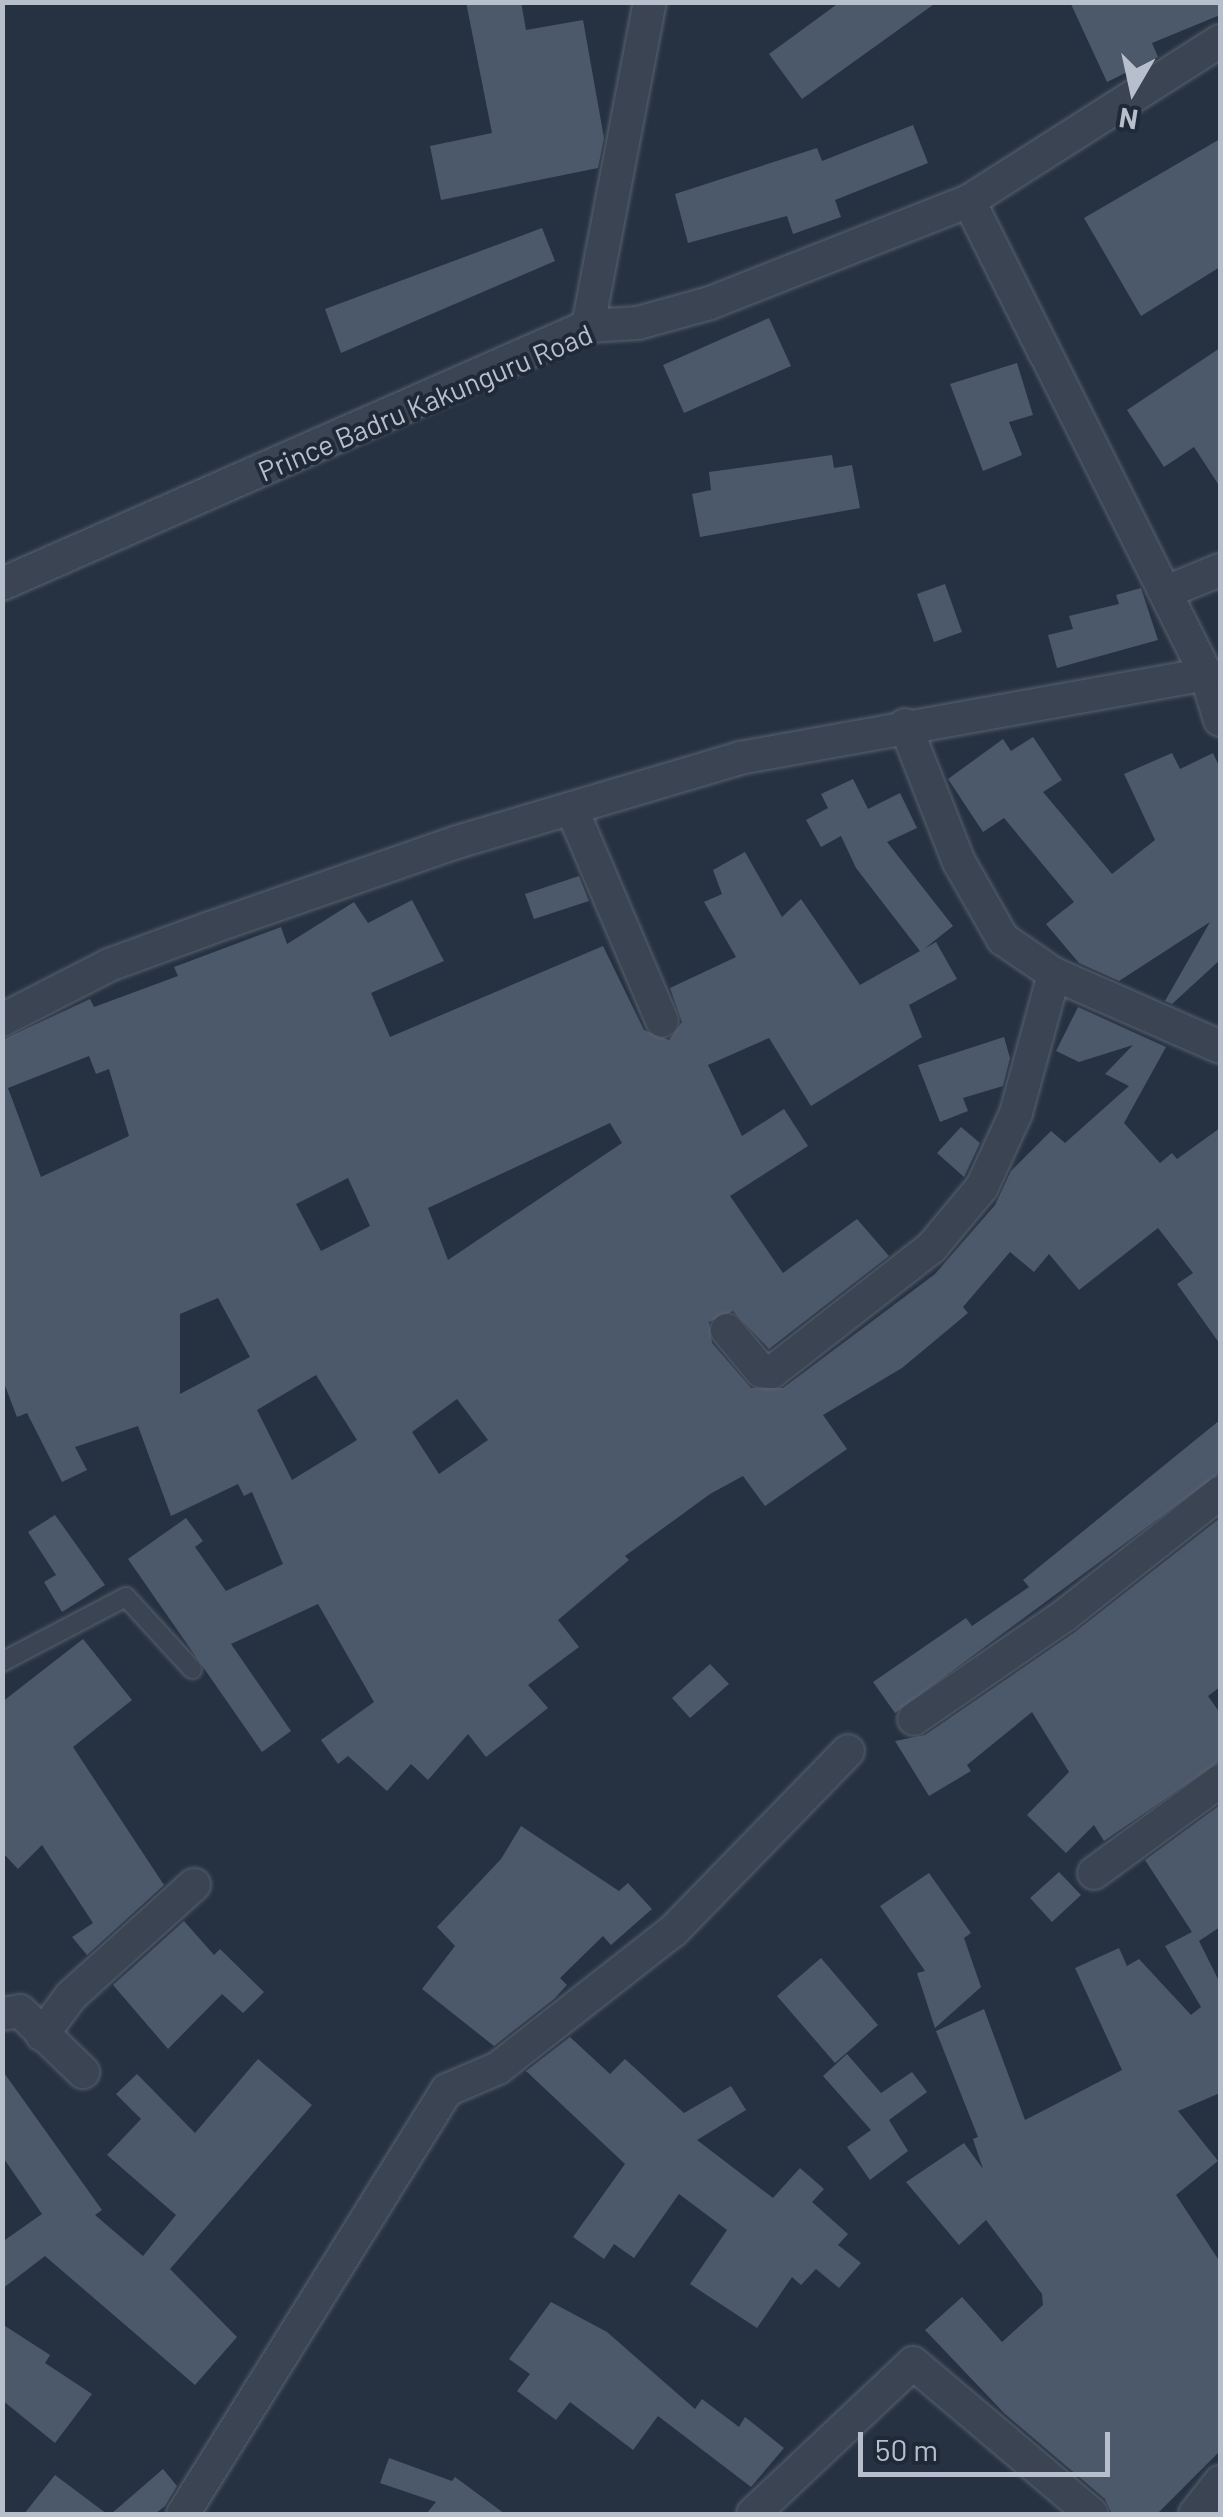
<!DOCTYPE html>
<style>
body{margin:0}
#map{position:relative;width:1223px;height:2517px;overflow:hidden;background:#263242;font-family:Barlow,sans-serif}
div>[style]{position:absolute}
.building>*{inset:0;background:#4c596b}
.roads{filter:drop-shadow(0 0 2px #59626f) drop-shadow(0 0 2px #59626f)}
.lane>*{height:18px;margin:-9px;padding:0 9px;transform-origin:9px;border-radius:9px;background:#3b4452}
.street>*{height:32px;margin:-16px;padding:0 16px;transform-origin:16px;border-radius:16px;background:#3b4452}
span{translate:-50% -50%;white-space:nowrap;text-align:center;line-height:1.15;-webkit-text-stroke:8px #1f2937;paint-order:stroke}
.street-label{font-size:28px;color:#b8bfcc}
.frame{position:absolute;inset:0;border:5px solid #b8bfcc;pointer-events:none}
.north{position:absolute;left:1083px;top:40px;width:100px;height:100px;-webkit-text-stroke:8px #1f2937;paint-order:stroke;rotate:189deg;font-size:28px;font-weight:700;line-height:40px;text-align:center;color:#b8bfcc}
.north::after{content:'';display:block;margin:auto;width:35px;height:45px;background:#b8bfcc;clip-path:polygon(50% 0,100% 100%,50% 72%,0 100%)}
.scale{position:absolute;left:858px;top:2432px;width:252px;height:45px;box-sizing:border-box;border:5px solid #b8bfcc;border-top:0;padding-left:12px;font-size:30px;line-height:35px;white-space:nowrap;color:#b8bfcc;-webkit-text-stroke:8px #1f2937;paint-order:stroke}
</style>
<div id="map">
<div class="building">
<i style="clip-path:polygon(466px 2px,521px 2px,526px 30px,583px 20px,604px 138px,598px 168px,441px 200px,430px 146px,492px 133px)"></i>
<i style="clip-path:polygon(840px 2px,937px 2px,802px 99px,769px 54px)"></i>
<i style="clip-path:polygon(1070px 2px,1220px 2px,1220px 15px,1152px 43px,1158px 57px,1107px 82px)"></i>
<i style="clip-path:polygon(913px 125px,928px 163px,835px 200px,841px 217px,793px 234px,787px 216px,688px 243px,675px 194px,817px 148px,822px 161px)"></i>
<i style="clip-path:polygon(1220px 139px,1220px 267px,1141px 316px,1084px 218px)"></i>
<i style="clip-path:polygon(542px 228px,555px 261px,341px 353px,325px 309px)"></i>
<i style="clip-path:polygon(769px 318px,791px 366px,684px 413px,663px 365px)"></i>
<i style="clip-path:polygon(1220px 348px,1220px 487px,1194px 447px,1164px 467px,1127px 410px)"></i>
<i style="clip-path:polygon(1017px 363px,1033px 415px,1009px 422px,1022px 455px,983px 471px,950px 384px)"></i>
<i style="clip-path:polygon(832px 455px,834px 468px,852px 465px,860px 508px,700px 537px,692px 494px,711px 490px,709px 472px)"></i>
<i style="clip-path:polygon(945px 584px,962px 632px,934px 642px,917px 594px)"></i>
<i style="clip-path:polygon(1141px 588px,1158px 640px,1057px 668px,1048px 635px,1073px 629px,1069px 616px,1119px 604px,1116px 595px)"></i>
<i style="clip-path:polygon(1033px 737px,1062px 780px,1043px 792px,1112px 874px,1155px 840px,1124px 774px,1172px 753px,1180px 769px,1213px 753px,1220px 768px,1220px 960px,1172px 1004px,1165px 1001px,1210px 922px,1119px 981px,1079px 963px,1046px 924px,1074px 902px,1004px 818px,983px 832px,948px 779px,1003px 739px,1011px 751px)"></i>
<i style="clip-path:polygon(evenodd,853px 779px,868px 809px,900px 793px,917px 828px,887px 842px,953px 926px,924px 949px,936px 942px,957px 979px,909px 1005px,922px 1037px,811px 1106px,769px 1038px,708px 1065px,742px 1136px,784px 1109px,808px 1146px,730px 1196px,783px 1273px,857px 1219px,889px 1256px,769px 1349px,733px 1311px,709px 1322px,712px 1343px,751px 1388px,783px 1388px,935px 1274px,995px 1205px,1011px 1171px,1051px 1131px,1065px 1143px,1129px 1086px,1105px 1074px,1133px 1045px,1079px 1062px,1056px 1051px,1078px 1007px,1166px 1047px,1124px 1123px,1160px 1163px,1172px 1153px,1177px 1159px,1220px 1128px,1220px 1344px,1177px 1284px,1193px 1273px,1158px 1228px,1079px 1290px,1049px 1254px,1034px 1272px,1010px 1252px,963px 1307px,968px 1313px,902px 1368px,823px 1415px,847px 1449px,765px 1506px,743px 1476px,710px 1494px,625px 1556px,629px 1560px,558px 1620px,579px 1647px,528px 1685px,548px 1708px,486px 1757px,468px 1734px,428px 1780px,411px 1764px,387px 1791px,348px 1756px,338px 1764px,321px 1740px,374px 1702px,318px 1604px,231px 1644px,291px 1731px,262px 1752px,128px 1559px,186px 1518px,203px 1541px,195px 1547px,226px 1591px,283px 1564px,252px 1492px,244px 1496px,238px 1484px,171px 1516px,138px 1426px,75px 1447px,87px 1470px,62px 1482px,27px 1413px,17px 1417px,2px 1378px,2px 1040px,90px 999px,94px 1007px,178px 976px,174px 967px,281px 927px,287px 944px,354px 902px,368px 923px,412px 900px,444px 961px,371px 993px,390px 1037px,603px 946px,644px 1030px,669px 1040px,682px 1022px,670px 988px,736px 957px,704px 902px,722px 894px,713px 870px,745px 852px,782px 917px,801px 899px,860px 985px,920px 951px,856px 868px,841px 836px,821px 847px,806px 820px,828px 808px,821px 794px,853px 779px,89px 1056px,96px 1074px,109px 1069px,129px 1136px,41px 1177px,8px 1088px,89px 1056px,853px 779px,610px 1123px,622px 1143px,448px 1260px,428px 1208px,610px 1123px,853px 779px,348px 1178px,370px 1226px,321px 1251px,296px 1204px,348px 1178px,853px 779px,218px 1298px,250px 1357px,180px 1394px,180px 1314px,218px 1298px,853px 779px,316px 1375px,357px 1440px,292px 1480px,257px 1410px,316px 1375px,853px 779px,457px 1399px,488px 1440px,439px 1474px,412px 1432px,457px 1399px)"></i>
<i style="clip-path:polygon(579px 876px,589px 901px,534px 919px,525px 894px)"></i>
<i style="clip-path:polygon(1004px 1037px,1010px 1058px,1003px 1086px,963px 1098px,968px 1111px,940px 1122px,918px 1065px)"></i>
<i style="clip-path:polygon(961px 1127px,980px 1143px,964px 1177px,937px 1153px)"></i>
<i style="clip-path:polygon(1220px 1420px,1220px 1473px,895px 1713px,873px 1682px,966px 1618px,972px 1626px,1029px 1587px,1023px 1580px)"></i>
<i style="clip-path:polygon(55px 1515px,105px 1585px,62px 1612px,44px 1582px,56px 1575px,28px 1532px)"></i>
<i style="clip-path:polygon(1220px 1518px,1220px 1687px,1208px 1696px,1220px 1713px,1220px 1761px,1104px 1841px,1094px 1825px,1066px 1853px,1027px 1815px,1069px 1772px,1032px 1712px,967px 1765px,971px 1771px,929px 1796px,895px 1741px,925px 1735px,1075px 1632px)"></i>
<i style="clip-path:polygon(83px 1639px,132px 1700px,73px 1747px,164px 1885px,87px 1955px,72px 1937px,93px 1923px,42px 1845px,18px 1869px,2px 1852px,2px 1702px)"></i>
<i style="clip-path:polygon(710px 1664px,729px 1684px,690px 1718px,672px 1698px)"></i>
<i style="clip-path:polygon(1220px 1805px,1220px 1927px,1199px 1941px,1220px 1983px,1220px 2093px,1178px 2111px,1218px 2161px,1176px 2195px,1220px 2262px,1220px 2451px,1157px 2514px,1112px 2514px,1105px 2499px,1004px 2413px,925px 2330px,962px 2297px,1002px 2342px,1043px 2305px,1042px 2294px,986px 2220px,959px 2245px,906px 2182px,964px 2143px,983px 2169px,973px 2139px,978px 2137px,936px 2031px,984px 2009px,1025px 2120px,1122px 2070px,1075px 1968px,1119px 1948px,1127px 1966px,1139px 1959px,1191px 2015px,1201px 2007px,1165px 1946px,1192px 1932px,1145px 1860px)"></i>
<i style="clip-path:polygon(521px 1826px,619px 1891px,628px 1883px,652px 1909px,611px 1945px,603px 1936px,560px 1978px,567px 1985px,554px 1999px,494px 2046px,422px 1989px,455px 1946px,437px 1927px,501px 1859px)"></i>
<i style="clip-path:polygon(1059px 1872px,1081px 1895px,1052px 1922px,1030px 1898px)"></i>
<i style="clip-path:polygon(929px 1873px,971px 1933px,964px 1938px,981px 1987px,935px 2028px,917px 1973px,925px 1971px,880px 1906px)"></i>
<i style="clip-path:polygon(184px 1921px,214px 1955px,220px 1949px,264px 1992px,243px 2013px,222px 1994px,168px 2049px,113px 1985px)"></i>
<i style="clip-path:polygon(821px 1958px,878px 2025px,835px 2063px,777px 1996px)"></i>
<i style="clip-path:polygon(570px 2037px,610px 2074px,625px 2059px,684px 2113px,731px 2086px,746px 2110px,697px 2140px,773px 2198px,800px 2168px,824px 2189px,812px 2202px,848px 2234px,838px 2245px,861px 2263px,839px 2288px,816px 2269px,801px 2285px,792px 2277px,757px 2328px,690px 2284px,727px 2230px,679px 2194px,634px 2258px,614px 2244px,604px 2259px,573px 2237px,625px 2164px,526px 2071px)"></i>
<i style="clip-path:polygon(847px 2054px,881px 2093px,912px 2072px,927px 2092px,889px 2120px,908px 2151px,870px 2180px,847px 2147px,871px 2130px,823px 2076px)"></i>
<i style="clip-path:polygon(258px 2059px,312px 2105px,170px 2269px,237px 2337px,195px 2385px,45px 2256px,2px 2289px,2px 2242px,42px 2214px,2px 2156px,2px 2070px,102px 2210px,95px 2215px,143px 2256px,176px 2215px,107px 2155px,141px 2119px,116px 2094px,137px 2074px,195px 2133px)"></i>
<i style="clip-path:polygon(551px 2302px,607px 2332px,695px 2409px,702px 2399px,739px 2427px,745px 2417px,784px 2448px,751px 2487px,658px 2416px,633px 2450px,570px 2402px,556px 2420px,517px 2391px,530px 2374px,509px 2359px)"></i>
<i style="clip-path:polygon(2px 2324px,50px 2355px,45px 2363px,92px 2394px,55px 2443px,2px 2400px)"></i>
<i style="clip-path:polygon(389px 2458px,452px 2481px,455px 2477px,505px 2514px,426px 2514px,436px 2502px,380px 2483px)"></i>
<i style="clip-path:polygon(163px 2469px,177px 2486px,165px 2506px,155px 2514px,111px 2514px)"></i>
<i style="clip-path:polygon(55px 2475px,107px 2514px,24px 2514px)"></i>
</div>
<div class="roads">
<div class="lane">
<i style="left:2px;top:1662px;width:140px;rotate:-27.7deg"></i>
<i style="left:126px;top:1597px;width:98px;rotate:47.5deg"></i>
</div>
<div class="street">
<i style="left:969px;top:201px;width:529px;rotate:63.39deg"></i>
<i style="left:1206px;top:674px;width:48px;rotate:73.1deg"></i>
<i style="left:588px;top:326px;width:330px;rotate:-79.2deg"></i>
<i style="left:2px;top:584px;width:640px;rotate:-23.76deg"></i>
<i style="left:588px;top:326px;width:50px;rotate:-3.4deg"></i>
<i style="left:638px;top:323px;width:75px;rotate:-15.5deg"></i>
<i style="left:710px;top:303px;width:278px;rotate:-21.5deg"></i>
<i style="left:969px;top:201px;width:298px;rotate:-32.5deg"></i>
<i style="left:1166px;top:592px;width:58px;rotate:-22.2deg"></i>
<i style="left:905px;top:725px;width:147px;rotate:68.5deg"></i>
<i style="left:959px;top:862px;width:89px;rotate:60.3deg"></i>
<i style="left:1003px;top:939px;width:62px;rotate:34.5deg"></i>
<i style="left:1054px;top:974px;width:181px;rotate:23.7deg"></i>
<i style="left:573px;top:812px;width:227px;rotate:66.9deg"></i>
<i style="left:2px;top:1020px;width:120px;rotate:-27.2deg"></i>
<i style="left:109px;top:965px;width:108px;rotate:-20.1deg"></i>
<i style="left:210px;top:928px;width:262px;rotate:-19.2deg"></i>
<i style="left:457px;top:842px;width:295px;rotate:-16.5deg"></i>
<i style="left:740px;top:758px;width:474px;rotate:-10.2deg"></i>
<i style="left:727px;top:1330px;width:53px;rotate:50.3deg"></i>
<i style="left:761px;top:1371px;width:11px;rotate:5deg"></i>
<i style="left:772px;top:1372px;width:203px;rotate:-38deg"></i>
<i style="left:932px;top:1247px;width:78px;rotate:-50.2deg"></i>
<i style="left:982px;top:1187px;width:81px;rotate:-65.3deg"></i>
<i style="left:1016px;top:1113px;width:144px;rotate:-74.7deg"></i>
<i style="left:914px;top:1719px;width:182px;rotate:-34.5deg"></i>
<i style="left:1064px;top:1616px;width:199px;rotate:-38.3deg"></i>
<i style="left:1094px;top:1873px;width:156px;rotate:-36.1deg"></i>
<i style="left:2px;top:2014px;width:18px;rotate:-9deg"></i>
<i style="left:20px;top:2011px;width:88px;rotate:44.1deg"></i>
<i style="left:42px;top:2035px;width:49px;rotate:-53.4deg"></i>
<i style="left:71px;top:1996px;width:166px;rotate:-42.1deg"></i>
<i style="left:183px;top:2514px;width:499px;rotate:-58.1deg"></i>
<i style="left:447px;top:2090px;width:56px;rotate:-23.3deg"></i>
<i style="left:498px;top:2068px;width:222px;rotate:-38.1deg"></i>
<i style="left:673px;top:1931px;width:251px;rotate:-45.8deg"></i>
<i style="left:753px;top:2514px;width:220px;rotate:-43.3deg"></i>
<i style="left:913px;top:2363px;width:234px;rotate:40.2deg"></i>
<i style="left:1195px;top:2514px;width:41px;rotate:-52deg"></i>
</div>
</div>
<div class="street-label">
<span style="left:425px;top:402px;rotate:-23deg">Prince Badru Kakunguru Road</span>
</div>
<div class="frame"></div>
<div class="north">N</div>
<div class="scale">50 m</div>
</div>
